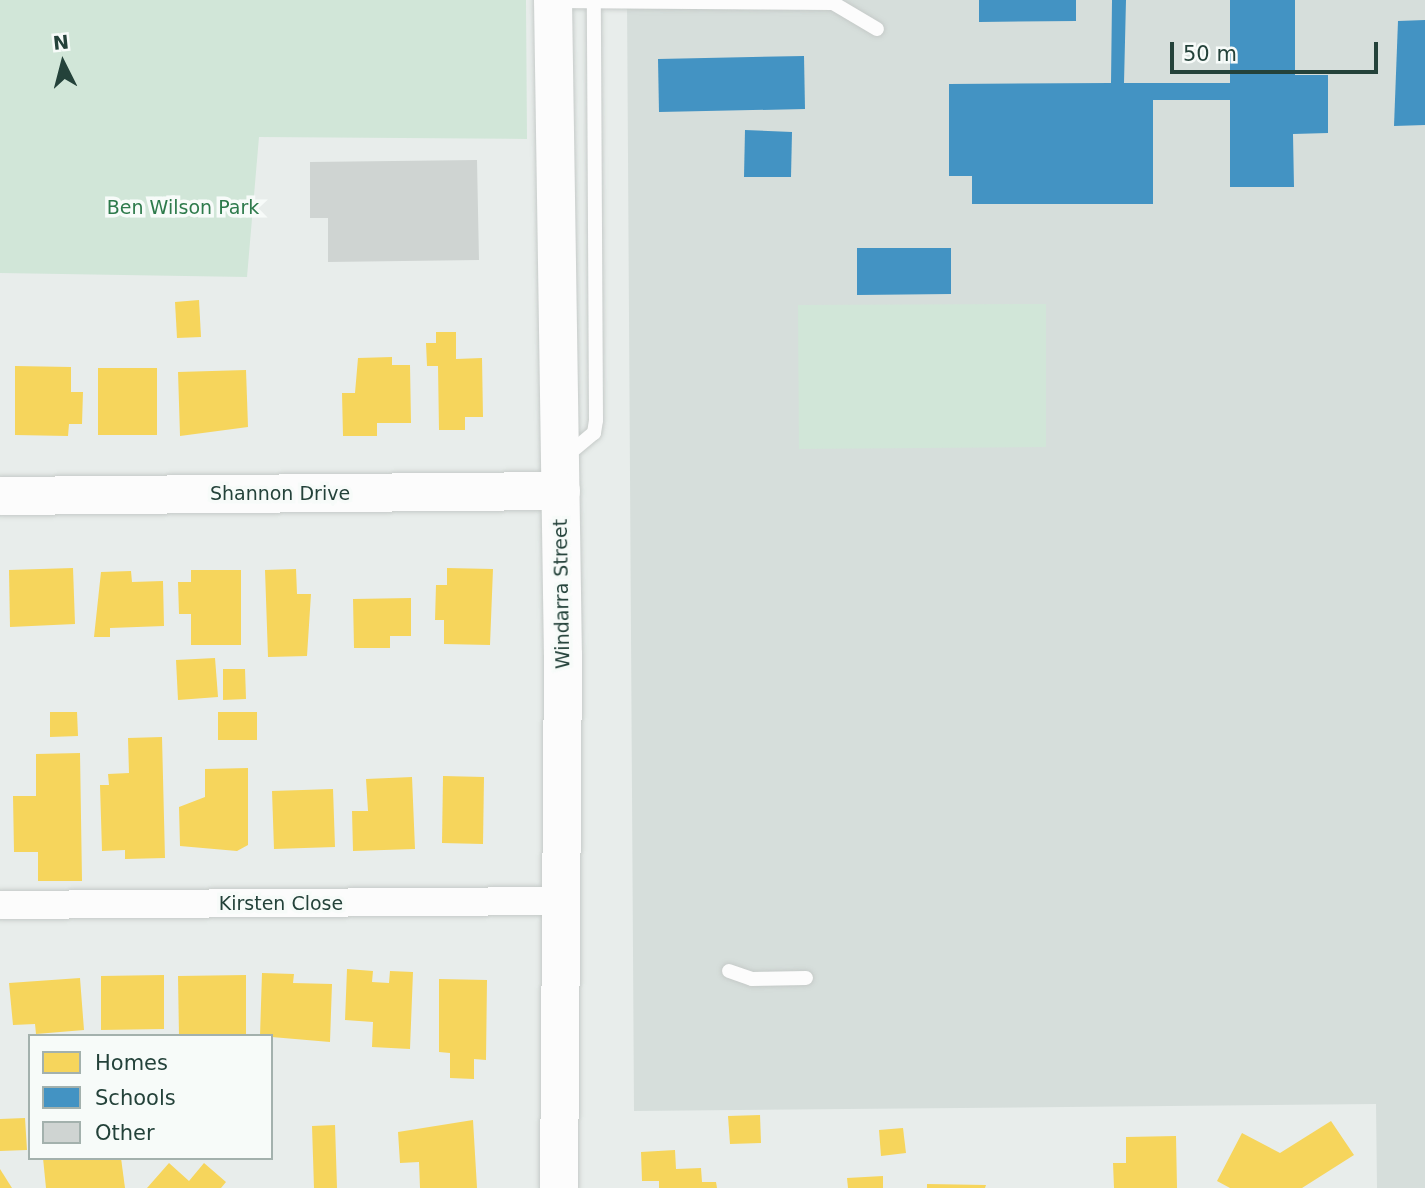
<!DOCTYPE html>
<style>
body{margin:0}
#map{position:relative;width:1425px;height:1188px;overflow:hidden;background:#e8edeb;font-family:"DejaVu Sans",sans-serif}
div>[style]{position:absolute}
.built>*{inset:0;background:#d6dedb}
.green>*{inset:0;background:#d1e6d8}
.homes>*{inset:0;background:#f6d55c}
.schools>*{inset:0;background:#4393c3}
.building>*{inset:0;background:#cfd4d2}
.roads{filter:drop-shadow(0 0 2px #c5cac8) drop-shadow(0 0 2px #c5cac8)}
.lane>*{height:14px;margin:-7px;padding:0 7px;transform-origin:7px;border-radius:7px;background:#fcfcfc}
.street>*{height:28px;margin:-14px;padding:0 14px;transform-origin:14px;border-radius:14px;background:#fcfcfc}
.secondary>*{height:38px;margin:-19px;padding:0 19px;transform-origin:19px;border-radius:19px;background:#fcfcfc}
span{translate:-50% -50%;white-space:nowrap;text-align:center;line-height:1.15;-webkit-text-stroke:7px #f7fbf9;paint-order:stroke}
.park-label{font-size:19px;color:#2d7a4b}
.street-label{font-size:19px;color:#24423a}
.legend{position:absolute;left:28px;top:1034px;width:245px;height:126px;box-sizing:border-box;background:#f7fbf9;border:2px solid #a3b1ad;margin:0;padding:9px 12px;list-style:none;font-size:21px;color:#24423a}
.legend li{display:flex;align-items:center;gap:14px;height:35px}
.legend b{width:35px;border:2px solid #a3b1ad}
.north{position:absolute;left:28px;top:28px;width:70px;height:70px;-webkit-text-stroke:5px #f7fbf9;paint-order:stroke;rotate:354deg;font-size:19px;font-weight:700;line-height:28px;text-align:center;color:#24423a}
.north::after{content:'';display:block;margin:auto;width:24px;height:32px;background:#24423a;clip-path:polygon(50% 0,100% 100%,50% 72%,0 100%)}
.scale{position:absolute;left:1170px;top:42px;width:208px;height:32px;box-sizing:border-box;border:4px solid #24423a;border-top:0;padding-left:9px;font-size:21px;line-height:24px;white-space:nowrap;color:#24423a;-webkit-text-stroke:5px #f7fbf9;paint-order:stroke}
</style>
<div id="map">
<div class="built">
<i style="clip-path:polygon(627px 0,1425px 0,1425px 1188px,1377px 1188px,1376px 1104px,634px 1111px)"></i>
</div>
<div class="green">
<i style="clip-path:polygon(0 0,526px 0,527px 139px,259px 137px,247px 277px,0 273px)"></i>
<i style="clip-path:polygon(1046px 304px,1046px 447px,799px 449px,798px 305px)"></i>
</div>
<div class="homes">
<i style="clip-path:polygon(199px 300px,201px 337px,177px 338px,175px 302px)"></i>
<i style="clip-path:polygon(436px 332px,456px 332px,456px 359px,482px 358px,483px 417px,465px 417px,465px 430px,439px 430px,438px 366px,427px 366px,426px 343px,436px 343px)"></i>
<i style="clip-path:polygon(392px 357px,392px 365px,410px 365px,411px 423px,377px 423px,377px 436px,343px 436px,342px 393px,355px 393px,358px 358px)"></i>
<i style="clip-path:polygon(15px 366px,71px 367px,71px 392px,83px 392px,82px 424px,69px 424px,68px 436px,15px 435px)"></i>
<i style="clip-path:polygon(98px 368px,157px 368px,157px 435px,98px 435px)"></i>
<i style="clip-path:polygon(246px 370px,248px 427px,180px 436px,178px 372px)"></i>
<i style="clip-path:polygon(73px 568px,75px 624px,10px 627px,9px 570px)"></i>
<i style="clip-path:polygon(447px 568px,493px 569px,490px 645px,444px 644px,444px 620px,435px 620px,436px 585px,447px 585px)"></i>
<i style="clip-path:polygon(296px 569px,297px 594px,311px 594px,307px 656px,268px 657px,265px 570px)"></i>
<i style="clip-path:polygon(191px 570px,241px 570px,241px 645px,191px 645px,191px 614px,179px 614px,178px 582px,191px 582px)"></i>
<i style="clip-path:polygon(131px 571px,132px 582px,163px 581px,164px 626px,110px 628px,110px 637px,94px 637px,101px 572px)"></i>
<i style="clip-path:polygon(411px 598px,411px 636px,390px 636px,390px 648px,354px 648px,353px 599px)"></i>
<i style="clip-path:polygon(215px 658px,218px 697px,178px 700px,176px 660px)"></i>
<i style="clip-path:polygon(223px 669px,245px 669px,246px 699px,223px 700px)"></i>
<i style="clip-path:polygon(50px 712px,77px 712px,78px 736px,50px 737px)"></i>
<i style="clip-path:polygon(218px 712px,257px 712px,257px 740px,218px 740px)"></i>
<i style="clip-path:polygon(162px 737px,165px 858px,125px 859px,125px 850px,102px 851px,100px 785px,109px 785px,108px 774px,129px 773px,128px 738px)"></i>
<i style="clip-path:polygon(80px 753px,82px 881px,38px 881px,38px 852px,14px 852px,13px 796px,36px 796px,36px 754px)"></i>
<i style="clip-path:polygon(248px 768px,248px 845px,237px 851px,180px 846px,179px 807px,205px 797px,205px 769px)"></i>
<i style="clip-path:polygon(443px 776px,484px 777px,483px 844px,442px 843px)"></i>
<i style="clip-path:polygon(412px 777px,415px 849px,353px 851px,352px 811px,368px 811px,366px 779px)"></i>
<i style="clip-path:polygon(333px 789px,335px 847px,274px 849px,272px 791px)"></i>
<i style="clip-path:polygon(347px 969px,373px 971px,372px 982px,389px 983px,390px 971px,413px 972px,410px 1049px,372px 1047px,373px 1022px,345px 1020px)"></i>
<i style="clip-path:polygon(262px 973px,294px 974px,293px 983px,332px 984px,330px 1042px,260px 1036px)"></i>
<i style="clip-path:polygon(164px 975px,164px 1029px,101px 1030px,101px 976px)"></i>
<i style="clip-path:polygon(246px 975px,246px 1036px,179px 1036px,178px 976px)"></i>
<i style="clip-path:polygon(80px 978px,84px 1030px,36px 1034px,35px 1024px,13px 1025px,9px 983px)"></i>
<i style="clip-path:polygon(439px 979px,487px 980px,486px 1060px,474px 1059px,474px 1079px,450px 1078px,450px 1053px,439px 1052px)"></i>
<i style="clip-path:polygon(760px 1115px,761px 1143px,730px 1144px,728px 1116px)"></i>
<i style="clip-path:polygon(25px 1118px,27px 1150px,0 1151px,0 1119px)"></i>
<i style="clip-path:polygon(473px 1120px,477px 1188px,420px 1188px,419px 1162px,400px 1163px,398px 1132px)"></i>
<i style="clip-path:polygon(1331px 1121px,1354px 1155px,1302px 1188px,1230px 1188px,1217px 1181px,1242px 1133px,1280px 1153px)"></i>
<i style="clip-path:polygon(335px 1125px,337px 1188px,314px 1188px,312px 1126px)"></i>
<i style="clip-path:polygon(903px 1128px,906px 1153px,881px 1156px,879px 1130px)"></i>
<i style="clip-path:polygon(1176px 1136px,1177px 1188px,1114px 1188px,1113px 1163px,1126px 1163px,1126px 1137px)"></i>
<i style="clip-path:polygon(675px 1150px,676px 1169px,701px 1168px,702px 1182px,716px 1182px,717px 1188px,659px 1188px,659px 1181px,642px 1181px,641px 1152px)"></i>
<i style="clip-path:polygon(43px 1158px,121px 1158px,125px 1188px,46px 1188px)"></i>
<i style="clip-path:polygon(169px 1163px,189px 1181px,204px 1163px,226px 1182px,221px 1188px,147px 1188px)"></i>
<i style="clip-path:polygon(0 1169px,12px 1188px,0 1188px)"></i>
<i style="clip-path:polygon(883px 1176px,883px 1188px,848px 1188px,847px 1178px)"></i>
<i style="clip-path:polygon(927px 1184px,986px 1185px,985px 1188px,927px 1188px)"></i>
</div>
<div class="schools">
<i style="clip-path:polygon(979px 0,1076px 0,1076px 21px,979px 22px)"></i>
<i style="clip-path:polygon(1112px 0,1126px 0,1124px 83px,1230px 83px,1230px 0,1295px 0,1295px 75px,1328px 75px,1328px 133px,1293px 134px,1294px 187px,1230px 187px,1230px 100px,1153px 100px,1153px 204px,972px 204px,972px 176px,949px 176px,949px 84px,1111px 83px)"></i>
<i style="clip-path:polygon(1425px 20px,1425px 125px,1394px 126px,1398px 21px)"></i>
<i style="clip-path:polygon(804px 56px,805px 109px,659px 112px,658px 59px)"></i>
<i style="clip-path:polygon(745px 130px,792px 132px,791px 177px,744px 177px)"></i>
<i style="clip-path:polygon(857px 248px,951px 248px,951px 294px,857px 295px)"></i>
</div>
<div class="building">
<i style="clip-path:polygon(477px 160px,479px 260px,328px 262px,328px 218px,310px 218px,310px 162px)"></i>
</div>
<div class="roads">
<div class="lane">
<i style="left:553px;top:1px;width:280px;rotate:0.4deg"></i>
<i style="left:833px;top:3px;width:51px;rotate:30.6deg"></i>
<i style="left:565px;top:457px;width:38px;rotate:-40deg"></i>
<i style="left:594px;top:433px;width:13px;rotate:-81deg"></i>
<i style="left:596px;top:420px;width:420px;rotate:-90.3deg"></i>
<i style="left:729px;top:971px;width:24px;rotate:19deg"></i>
<i style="left:752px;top:979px;width:54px;rotate:-1.1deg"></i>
</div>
<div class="street">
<i style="left:0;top:905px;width:563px;rotate:-0.41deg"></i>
</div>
<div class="secondary">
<i style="left:553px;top:0;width:655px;rotate:89.13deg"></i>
<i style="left:563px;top:655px;width:533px;rotate:90.43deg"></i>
<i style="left:0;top:496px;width:561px;rotate:-0.51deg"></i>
</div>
</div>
<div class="park-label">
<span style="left:183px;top:208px">Ben Wilson Park</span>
</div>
<div class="street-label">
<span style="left:280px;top:494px">Shannon Drive</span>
<span style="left:562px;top:594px;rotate:-91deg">Windarra Street</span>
<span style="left:281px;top:904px">Kirsten Close</span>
</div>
<ul class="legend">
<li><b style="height:19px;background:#f6d55c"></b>Homes</li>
<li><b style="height:19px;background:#4393c3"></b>Schools</li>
<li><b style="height:19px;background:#cfd4d2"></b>Other</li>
</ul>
<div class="north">N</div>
<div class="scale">50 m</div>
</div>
